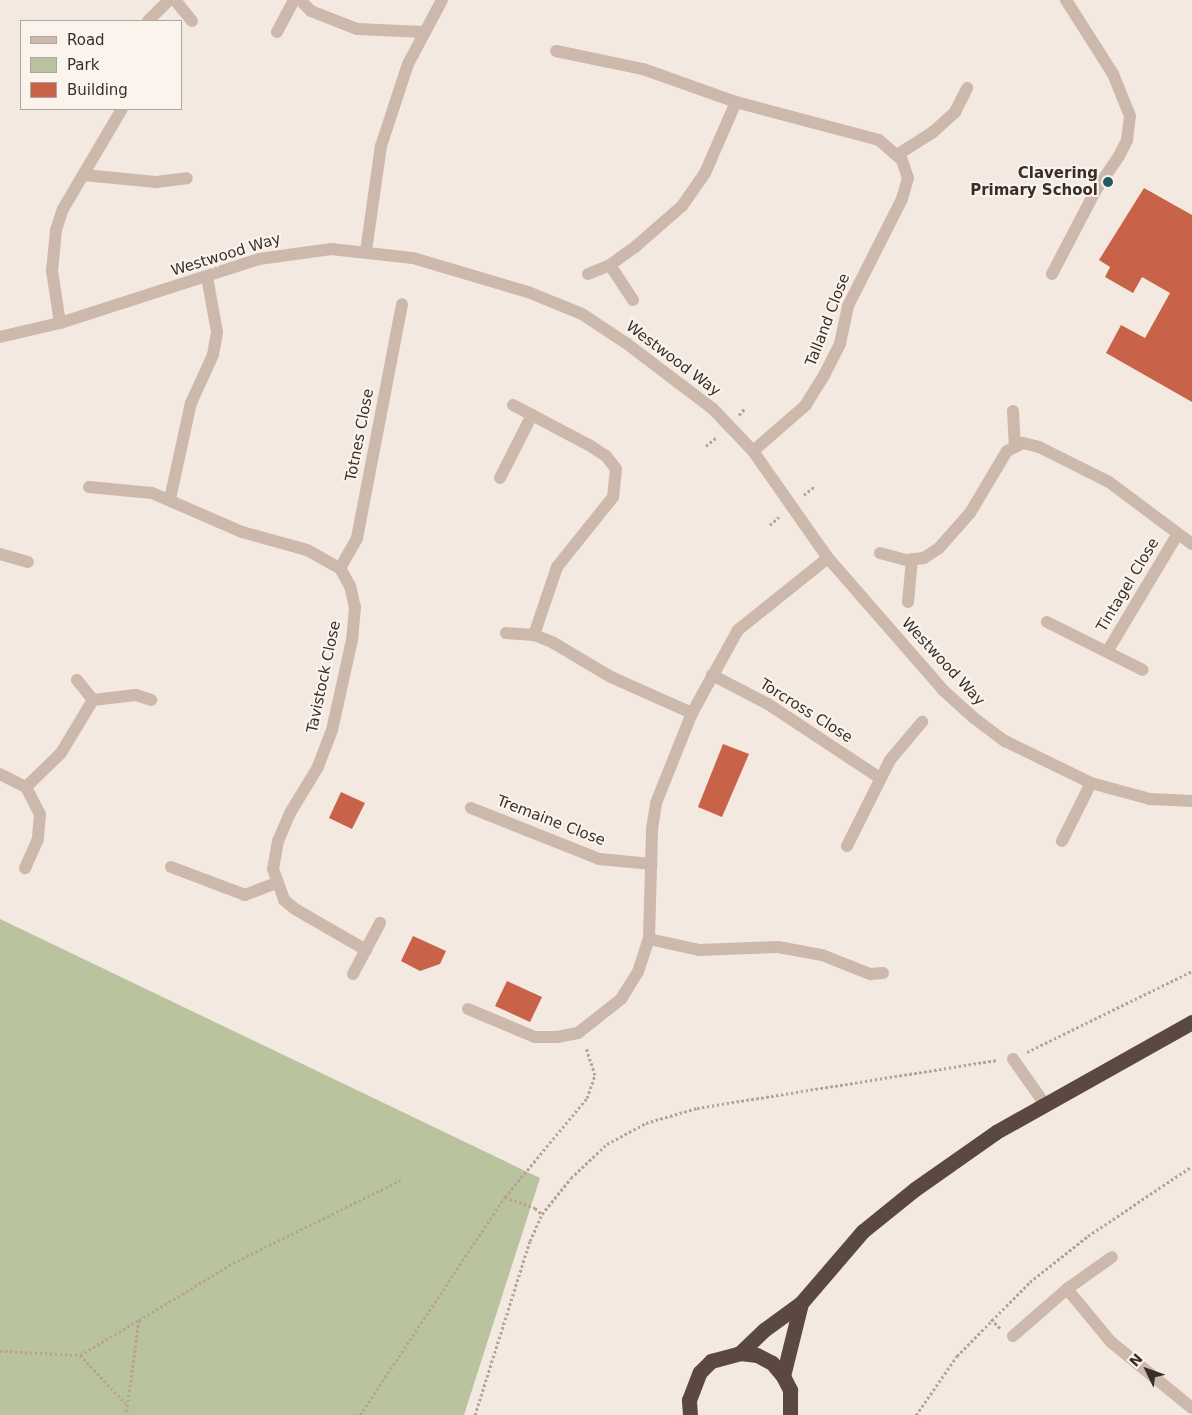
<!DOCTYPE html>
<style>
body{margin:0}
#map{position:relative;width:1192px;height:1415px;overflow:hidden;background:#f4e9e0;font-family:"DejaVu Sans",sans-serif}
div>[style]{position:absolute}
.green>*{inset:0;background:#b9c49f}
.building>*{inset:0;background:#c86249}
.path>*{height:3px;margin-top:-1.5px;transform-origin:0;background:repeating-linear-gradient(90deg,#b9a295 0 2.5px,transparent 0 5px)}
.minor>*{height:12px;margin:-6px;padding:0 6px;transform-origin:6px;border-radius:6px;background:#cdb9ab}
.highway>*{height:15px;margin:-7.5px;padding:0 7.5px;transform-origin:7.5px;border-radius:7.5px;background:#5b4841}
.dots>*{width:14px;height:14px;translate:-50% -50%;box-sizing:border-box;border:2px solid #fbf4ed;border-radius:50%}
span{translate:-50% -50%;white-space:nowrap;text-align:center;line-height:1.15;-webkit-text-stroke:4px #fbf4ed;paint-order:stroke}
.poi-label{font-size:15px;color:#3a2e2a;font-weight:700}
.right{translate:-100% -50%;text-align:right}
.street-label{font-size:15px;color:#3a2e2a}
.legend{position:absolute;left:20px;top:20px;width:162px;height:90px;box-sizing:border-box;background:#fbf4ed;border:1px solid #aea59f;margin:0;padding:6px 9px;list-style:none;font-size:15px;color:#3a2e2a}
.legend li{display:flex;align-items:center;gap:10px;height:25px}
.legend b{width:25px;border:1px solid #aea59f}
.north{position:absolute;left:1122px;top:1345px;width:50px;height:50px;-webkit-text-stroke:4px #fbf4ed;paint-order:stroke;rotate:312deg;font-size:14px;font-weight:700;line-height:20px;text-align:center;color:#3a2e2a}
.north::after{content:'';display:block;margin:auto;width:18px;height:22px;background:#3a2e2a;clip-path:polygon(50% 0,100% 100%,50% 72%,0 100%)}
</style>
<div id="map">
<div class="green">
<i style="clip-path:polygon(0 919px,540px 1178px,464px 1415px,0 1415px)"></i>
</div>
<div class="building">
<i style="clip-path:polygon(1144px 188px,1192px 215px,1192px 402px,1106px 353px,1121px 325px,1145px 338px,1170px 293px,1142px 277px,1133px 293px,1105px 277px,1110px 267px,1099px 260px)"></i>
<i style="clip-path:polygon(723px 744px,749px 754px,722px 817px,698px 807px)"></i>
<i style="clip-path:polygon(341px 792px,365px 803px,352px 829px,329px 818px)"></i>
<i style="clip-path:polygon(413px 936px,446px 951px,440px 964px,420px 971px,401px 961px)"></i>
<i style="clip-path:polygon(507px 981px,542px 997px,530px 1022px,495px 1006px)"></i>
</div>
<div class="path">
<i style="left:739px;top:415px;width:9px;rotate:-49deg"></i>
<i style="left:706px;top:446px;width:14px;rotate:-39deg"></i>
<i style="left:804px;top:495px;width:13px;rotate:-39deg"></i>
<i style="left:770px;top:525px;width:12px;rotate:-42deg"></i>
<i style="left:1027px;top:1052px;width:184px;rotate:-26.1deg"></i>
<i style="left:505px;top:1197px;width:32px;rotate:20deg"></i>
<i style="left:535px;top:1208px;width:9px;rotate:41deg"></i>
<i style="left:991px;top:1319px;width:13px;rotate:45deg"></i>
<i style="left:139px;top:1320px;width:110px;rotate:-31.2deg"></i>
<i style="left:233px;top:1263px;width:187px;rotate:-26.3deg"></i>
<i style="left:0;top:1351px;width:80px;rotate:2.9deg"></i>
<i style="left:80px;top:1355px;width:69px;rotate:-30.7deg"></i>
<i style="left:139px;top:1320px;width:96px;rotate:97.8deg"></i>
<i style="left:80px;top:1355px;width:69px;rotate:46.8deg"></i>
<i style="left:360px;top:1415px;width:262px;rotate:-56.4deg"></i>
<i style="left:505px;top:1197px;width:129px;rotate:-50.4deg"></i>
<i style="left:587px;top:1098px;width:24px;rotate:-71deg"></i>
<i style="left:595px;top:1075px;width:29px;rotate:-108deg"></i>
<i style="left:475px;top:1415px;width:182px;rotate:-72.5deg"></i>
<i style="left:530px;top:1241px;width:30px;rotate:-66deg"></i>
<i style="left:542px;top:1214px;width:46px;rotate:-51.1deg"></i>
<i style="left:571px;top:1178px;width:50px;rotate:-43.4deg"></i>
<i style="left:607px;top:1144px;width:44px;rotate:-28.3deg"></i>
<i style="left:646px;top:1123px;width:53px;rotate:-16.4deg"></i>
<i style="left:697px;top:1108px;width:304px;rotate:-9.1deg"></i>
<i style="left:916px;top:1415px;width:72px;rotate:-55.2deg"></i>
<i style="left:957px;top:1356px;width:104px;rotate:-45.4deg"></i>
<i style="left:1030px;top:1282px;width:74px;rotate:-38.4deg"></i>
<i style="left:1088px;top:1236px;width:125px;rotate:-33.9deg"></i>
</div>
<div class="minor">
<i style="left:175px;top:0;width:27px;rotate:51deg"></i>
<i style="left:300px;top:0;width:16px;rotate:45deg"></i>
<i style="left:311px;top:11px;width:49px;rotate:21.4deg"></i>
<i style="left:357px;top:29px;width:67px;rotate:2.6deg"></i>
<i style="left:148px;top:21px;width:30px;rotate:-45deg"></i>
<i style="left:277px;top:32px;width:36px;rotate:-62deg"></i>
<i style="left:556px;top:51px;width:89px;rotate:11.7deg"></i>
<i style="left:643px;top:69px;width:99px;rotate:19.5deg"></i>
<i style="left:736px;top:102px;width:148px;rotate:14.9deg"></i>
<i style="left:879px;top:140px;width:30px;rotate:41deg"></i>
<i style="left:902px;top:160px;width:19px;rotate:72deg"></i>
<i style="left:908px;top:178px;width:22px;rotate:106deg"></i>
<i style="left:902px;top:199px;width:120px;rotate:116.8deg"></i>
<i style="left:848px;top:306px;width:39px;rotate:102deg"></i>
<i style="left:840px;top:344px;width:34px;rotate:117deg"></i>
<i style="left:825px;top:374px;width:36px;rotate:122deg"></i>
<i style="left:806px;top:405px;width:70px;rotate:139deg"></i>
<i style="left:897px;top:155px;width:43px;rotate:-32.6deg"></i>
<i style="left:933px;top:132px;width:30px;rotate:-42deg"></i>
<i style="left:955px;top:112px;width:27px;rotate:-63deg"></i>
<i style="left:84px;top:175px;width:72px;rotate:5.6deg"></i>
<i style="left:156px;top:182px;width:31px;rotate:-7deg"></i>
<i style="left:366px;top:251px;width:106px;rotate:-81.9deg"></i>
<i style="left:381px;top:146px;width:86px;rotate:-71.8deg"></i>
<i style="left:408px;top:64px;width:72px;rotate:-62deg"></i>
<i style="left:610px;top:265px;width:42px;rotate:56.7deg"></i>
<i style="left:588px;top:274px;width:24px;rotate:-22deg"></i>
<i style="left:610px;top:265px;width:31px;rotate:-36deg"></i>
<i style="left:635px;top:247px;width:62px;rotate:-41.1deg"></i>
<i style="left:682px;top:206px;width:40px;rotate:-55.1deg"></i>
<i style="left:705px;top:173px;width:77px;rotate:-66.4deg"></i>
<i style="left:1052px;top:274px;width:95px;rotate:-62.4deg"></i>
<i style="left:1096px;top:190px;width:41px;rotate:-55.9deg"></i>
<i style="left:1119px;top:156px;width:18px;rotate:-63deg"></i>
<i style="left:1127px;top:140px;width:24px;rotate:-83deg"></i>
<i style="left:1130px;top:116px;width:45px;rotate:-112deg"></i>
<i style="left:1113px;top:74px;width:88px;rotate:-122.4deg"></i>
<i style="left:60px;top:323px;width:53px;rotate:-98.7deg"></i>
<i style="left:52px;top:271px;width:41px;rotate:-84.4deg"></i>
<i style="left:56px;top:230px;width:22px;rotate:-72deg"></i>
<i style="left:63px;top:209px;width:116px;rotate:-59.5deg"></i>
<i style="left:0;top:337px;width:62px;rotate:-13.1deg"></i>
<i style="left:60px;top:323px;width:209px;rotate:-17.8deg"></i>
<i style="left:259px;top:259px;width:73px;rotate:-7.9deg"></i>
<i style="left:331px;top:249px;width:82px;rotate:6.3deg"></i>
<i style="left:413px;top:258px;width:120px;rotate:16.5deg"></i>
<i style="left:528px;top:292px;width:58px;rotate:22.2deg"></i>
<i style="left:582px;top:314px;width:53px;rotate:33.4deg"></i>
<i style="left:626px;top:343px;width:109px;rotate:37.2deg"></i>
<i style="left:713px;top:409px;width:58px;rotate:46.4deg"></i>
<i style="left:753px;top:451px;width:131px;rotate:55deg"></i>
<i style="left:828px;top:558px;width:176px;rotate:48.9deg"></i>
<i style="left:944px;top:691px;width:40px;rotate:42deg"></i>
<i style="left:974px;top:718px;width:39px;rotate:37deg"></i>
<i style="left:1005px;top:741px;width:96px;rotate:26deg"></i>
<i style="left:1091px;top:783px;width:61px;rotate:15.2deg"></i>
<i style="left:1150px;top:799px;width:42px;rotate:2.7deg"></i>
<i style="left:513px;top:405px;width:86px;rotate:27.8deg"></i>
<i style="left:589px;top:445px;width:20px;rotate:33deg"></i>
<i style="left:606px;top:456px;width:16px;rotate:52deg"></i>
<i style="left:616px;top:469px;width:28px;rotate:96deg"></i>
<i style="left:613px;top:497px;width:90px;rotate:128.7deg"></i>
<i style="left:557px;top:567px;width:72px;rotate:108.7deg"></i>
<i style="left:1013px;top:411px;width:34px;rotate:87deg"></i>
<i style="left:500px;top:478px;width:71px;rotate:-63.1deg"></i>
<i style="left:89px;top:487px;width:63px;rotate:5.4deg"></i>
<i style="left:152px;top:493px;width:98px;rotate:23.4deg"></i>
<i style="left:242px;top:532px;width:67px;rotate:15.5deg"></i>
<i style="left:307px;top:550px;width:38px;rotate:29deg"></i>
<i style="left:340px;top:568px;width:21px;rotate:61deg"></i>
<i style="left:350px;top:586px;width:22px;rotate:77deg"></i>
<i style="left:355px;top:607px;width:33px;rotate:95deg"></i>
<i style="left:352px;top:640px;width:92px;rotate:102.5deg"></i>
<i style="left:332px;top:730px;width:40px;rotate:111deg"></i>
<i style="left:318px;top:767px;width:54px;rotate:121.3deg"></i>
<i style="left:290px;top:813px;width:30px;rotate:113deg"></i>
<i style="left:278px;top:841px;width:28px;rotate:100deg"></i>
<i style="left:273px;top:869px;width:33px;rotate:70deg"></i>
<i style="left:284px;top:900px;width:14px;rotate:39deg"></i>
<i style="left:295px;top:909px;width:82px;rotate:30deg"></i>
<i style="left:170px;top:499px;width:98px;rotate:-77.7deg"></i>
<i style="left:191px;top:403px;width:53px;rotate:-65.4deg"></i>
<i style="left:213px;top:355px;width:23px;rotate:-80deg"></i>
<i style="left:217px;top:332px;width:56px;rotate:-100.3deg"></i>
<i style="left:880px;top:553px;width:28px;rotate:15deg"></i>
<i style="left:907px;top:560px;width:17px;rotate:-7deg"></i>
<i style="left:924px;top:558px;width:18px;rotate:-34deg"></i>
<i style="left:939px;top:548px;width:47px;rotate:-48.5deg"></i>
<i style="left:970px;top:513px;width:72px;rotate:-59.2deg"></i>
<i style="left:1007px;top:451px;width:18px;rotate:-27deg"></i>
<i style="left:1023px;top:443px;width:16px;rotate:14deg"></i>
<i style="left:1039px;top:447px;width:78px;rotate:26.6deg"></i>
<i style="left:1109px;top:482px;width:104px;rotate:36.8deg"></i>
<i style="left:0;top:554px;width:29px;rotate:16deg"></i>
<i style="left:340px;top:568px;width:34px;rotate:-60deg"></i>
<i style="left:357px;top:538px;width:238px;rotate:-79.1deg"></i>
<i style="left:908px;top:602px;width:43px;rotate:-84.7deg"></i>
<i style="left:1047px;top:622px;width:107px;rotate:26.6deg"></i>
<i style="left:506px;top:633px;width:28px;rotate:4deg"></i>
<i style="left:534px;top:635px;width:19px;rotate:21deg"></i>
<i style="left:552px;top:642px;width:69px;rotate:30.7deg"></i>
<i style="left:611px;top:677px;width:89px;rotate:24deg"></i>
<i style="left:692px;top:713px;width:95px;rotate:-61deg"></i>
<i style="left:738px;top:630px;width:115px;rotate:-38.7deg"></i>
<i style="left:1107px;top:652px;width:136px;rotate:-59.1deg"></i>
<i style="left:712px;top:675px;width:63px;rotate:27.4deg"></i>
<i style="left:768px;top:704px;width:134px;rotate:33.5deg"></i>
<i style="left:77px;top:680px;width:26px;rotate:51deg"></i>
<i style="left:93px;top:700px;width:43px;rotate:-6.6deg"></i>
<i style="left:136px;top:695px;width:16px;rotate:18deg"></i>
<i style="left:0;top:774px;width:29px;rotate:27deg"></i>
<i style="left:26px;top:787px;width:30px;rotate:63deg"></i>
<i style="left:40px;top:814px;width:25px;rotate:95deg"></i>
<i style="left:38px;top:839px;width:32px;rotate:114deg"></i>
<i style="left:26px;top:787px;width:49px;rotate:-44.2deg"></i>
<i style="left:61px;top:753px;width:62px;rotate:-58.9deg"></i>
<i style="left:471px;top:808px;width:138px;rotate:21.7deg"></i>
<i style="left:599px;top:859px;width:53px;rotate:5.4deg"></i>
<i style="left:1062px;top:841px;width:65px;rotate:-63.4deg"></i>
<i style="left:847px;top:846px;width:96px;rotate:-63.4deg"></i>
<i style="left:890px;top:760px;width:50px;rotate:-49.9deg"></i>
<i style="left:171px;top:867px;width:79px;rotate:20.7deg"></i>
<i style="left:245px;top:895px;width:33px;rotate:-21deg"></i>
<i style="left:649px;top:939px;width:51px;rotate:12.4deg"></i>
<i style="left:699px;top:950px;width:79px;rotate:-2.2deg"></i>
<i style="left:778px;top:947px;width:45px;rotate:10.3deg"></i>
<i style="left:822px;top:955px;width:52px;rotate:21.6deg"></i>
<i style="left:870px;top:974px;width:13px;rotate:-4deg"></i>
<i style="left:353px;top:974px;width:58px;rotate:-62.1deg"></i>
<i style="left:468px;top:1009px;width:73px;rotate:22.7deg"></i>
<i style="left:535px;top:1037px;width:22px"></i>
<i style="left:557px;top:1037px;width:21px;rotate:-11deg"></i>
<i style="left:578px;top:1033px;width:55px;rotate:-38.3deg"></i>
<i style="left:621px;top:999px;width:32px;rotate:-58deg"></i>
<i style="left:638px;top:972px;width:35px;rotate:-72deg"></i>
<i style="left:649px;top:939px;width:110px;rotate:-88.4deg"></i>
<i style="left:652px;top:829px;width:26px;rotate:-81deg"></i>
<i style="left:656px;top:803px;width:97px;rotate:-68.2deg"></i>
<i style="left:1013px;top:1059px;width:54px;rotate:54.8deg"></i>
<i style="left:1067px;top:1289px;width:69px;rotate:50.3deg"></i>
<i style="left:1111px;top:1342px;width:104px;rotate:39.2deg"></i>
<i style="left:1013px;top:1336px;width:72px;rotate:-41deg"></i>
<i style="left:1067px;top:1289px;width:55px;rotate:-35.4deg"></i>
</div>
<div class="highway">
<i style="left:740px;top:1353px;width:33px;rotate:-44deg"></i>
<i style="left:764px;top:1330px;width:46px;rotate:-36.1deg"></i>
<i style="left:801px;top:1303px;width:95px;rotate:-49.3deg"></i>
<i style="left:863px;top:1231px;width:67px;rotate:-38.9deg"></i>
<i style="left:915px;top:1189px;width:99px;rotate:-35.1deg"></i>
<i style="left:996px;top:1132px;width:225px;rotate:-29.3deg"></i>
<i style="left:783px;top:1376px;width:75px;rotate:-76.1deg"></i>
<i style="left:690px;top:1415px;width:15px;rotate:-94deg"></i>
<i style="left:689px;top:1400px;width:30px;rotate:-69deg"></i>
<i style="left:700px;top:1372px;width:16px;rotate:-45deg"></i>
<i style="left:711px;top:1361px;width:30px;rotate:-15deg"></i>
<i style="left:740px;top:1353px;width:17px;rotate:7deg"></i>
<i style="left:757px;top:1355px;width:17px;rotate:28deg"></i>
<i style="left:772px;top:1363px;width:17px;rotate:50deg"></i>
<i style="left:783px;top:1376px;width:16px;rotate:63deg"></i>
<i style="left:790px;top:1390px;width:25px;rotate:90deg"></i>
</div>
<div class="dots">
<i style="left:1108px;top:182px;background:#1e5c5d"></i>
</div>
<div class="poi-label">
<span class="right" style="left:1098px;top:182px">Clavering<br>Primary School</span>
</div>
<div class="street-label">
<span style="left:226px;top:255px;rotate:-17deg">Westwood Way</span>
<span style="left:828px;top:320px;rotate:-69deg">Talland Close</span>
<span style="left:673px;top:359px;rotate:37deg">Westwood Way</span>
<span style="left:360px;top:435px;rotate:-79deg">Totnes Close</span>
<span style="left:1128px;top:585px;rotate:-59deg">Tintagel Close</span>
<span style="left:943px;top:662px;rotate:47deg">Westwood Way</span>
<span style="left:324px;top:677px;rotate:-78deg">Tavistock Close</span>
<span style="left:806px;top:711px;rotate:32deg">Torcross Close</span>
<span style="left:551px;top:821px;rotate:21deg">Tremaine Close</span>
</div>
<ul class="legend">
<li><b style="height:6px;background:#cdb9ab"></b>Road</li>
<li><b style="height:14px;background:#b9c49f"></b>Park</li>
<li><b style="height:14px;background:#c86249"></b>Building</li>
</ul>
<div class="north">N</div>
</div>
